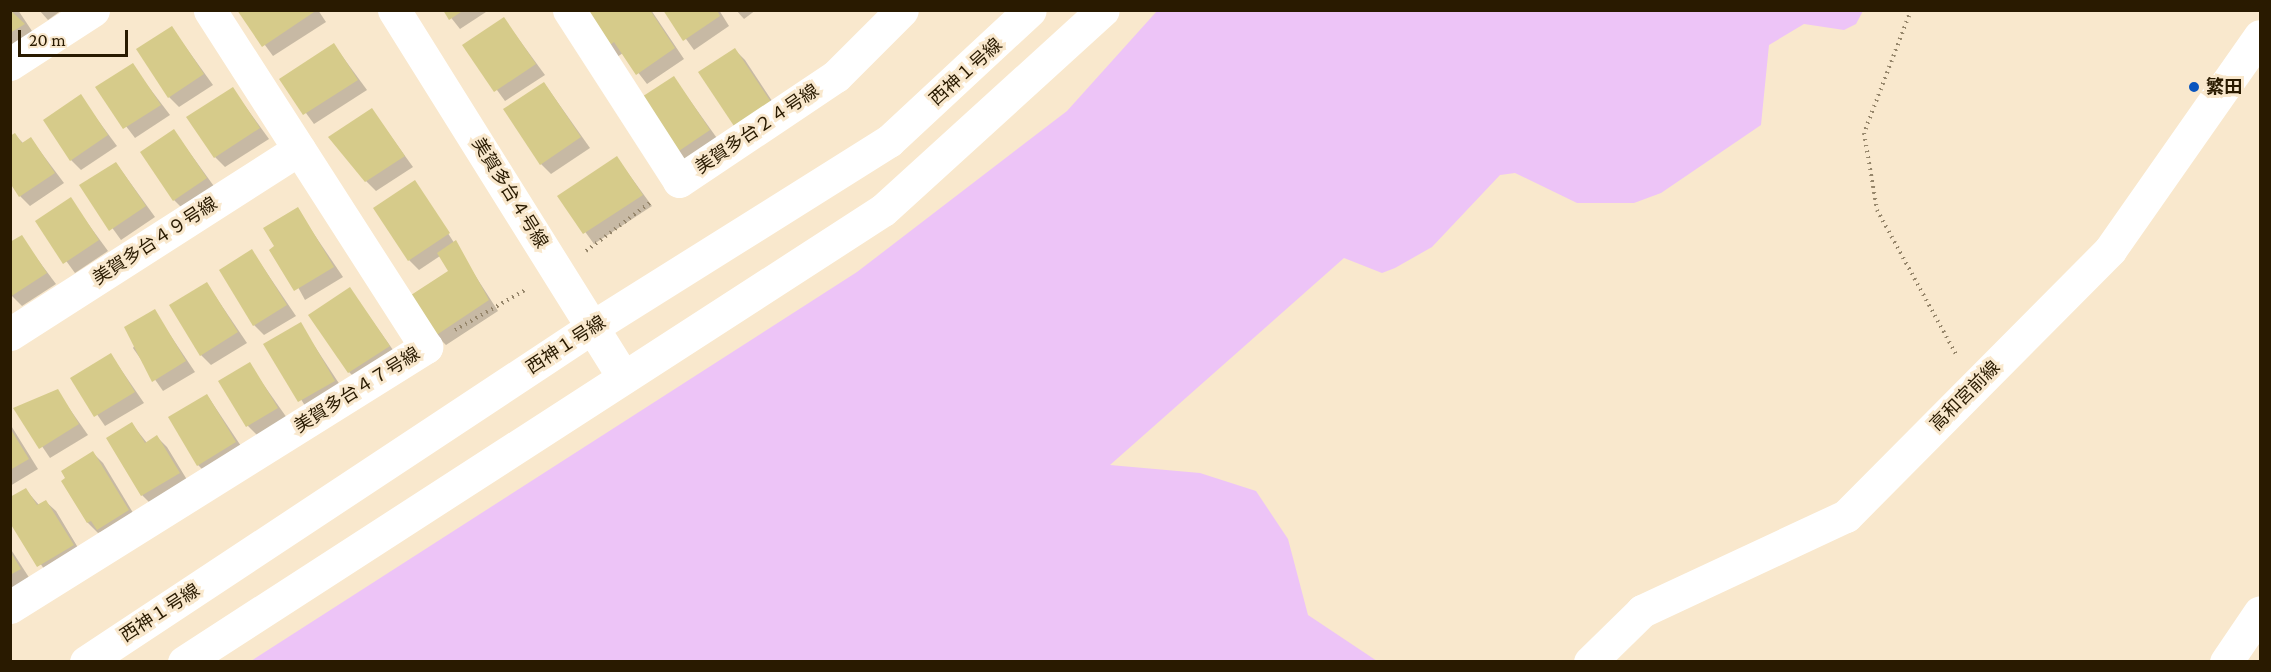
<!DOCTYPE html>
<meta charset="utf-8">
<style>
body{margin:0}
#map{position:relative;width:2271px;height:672px;overflow:hidden;background:#f9e8cd;font-family:"Crimson Pro","Noto Sans JP",serif}
div>[style]{position:absolute}
.green>*{inset:0;background:#edc4f7}
.shadow>*{inset:0;background:#0003}
.building>*{inset:0;background:#d6cb8a}
.path>*{height:4px;margin-top:-2px;transform-origin:0;background:repeating-linear-gradient(90deg,#96866b 0 1.5px,transparent 0 6px)}
.minor>*{height:33px;margin:-16.5px;padding:0 16.5px;transform-origin:16.5px;border-radius:16.5px;background:#fff}
.tertiary>*{height:33px;margin:-16.5px;padding:0 16.5px;transform-origin:16.5px;border-radius:16.5px;background:#fff}
.dots>*{width:16px;height:16px;translate:-50% -50%;box-sizing:border-box;border:3px solid #f9e8cd;border-radius:50%}
span{translate:-50% -50%;white-space:nowrap;text-align:center;line-height:1.15;-webkit-text-stroke:6px #f9e8cd;paint-order:stroke}
.street-label{font-size:18px;color:#291a00}
.poi-label{font-size:18px;color:#291a00;font-weight:700}
.left{translate:0 -50%;text-align:left}
.frame{position:absolute;inset:0;border:12px solid #291a00;pointer-events:none}
.scale{position:absolute;left:18px;top:30px;width:110px;height:27px;box-sizing:border-box;border:3px solid #291a00;border-top:0;padding-left:8px;font-size:18px;line-height:21px;white-space:nowrap;color:#291a00;-webkit-text-stroke:4px #f9e8cd;paint-order:stroke}
</style>
<div id="map">
<div class="green">
<i style="clip-path:polygon(1157px 11px,1863px 11px,1856px 24px,1844px 30px,1804px 24px,1769px 45px,1761px 125px,1661px 193px,1634px 203px,1577px 203px,1515px 173px,1500px 175px,1432px 247px,1395px 268px,1382px 273px,1344px 258px,1110px 465px,1200px 473px,1256px 491px,1288px 539px,1308px 615px,1377px 661px,251px 661px,857px 272px,1067px 111px)"></i>
</div>
<div class="shadow">
<i style="clip-path:polygon(10px 10px,18px 10px,34px 34px,10px 50px)"></i>
<i style="clip-path:polygon(39px 10px,62px 10px,48px 20px)"></i>
<i style="clip-path:polygon(239px 10px,318px 10px,326px 22px,273px 56px)"></i>
<i style="clip-path:polygon(445px 10px,489px 10px,460px 29px)"></i>
<i style="clip-path:polygon(595px 10px,651px 10px,684px 59px,647px 84px,623px 53px,614px 59px)"></i>
<i style="clip-path:polygon(665px 10px,719px 10px,729px 26px,694px 50px)"></i>
<i style="clip-path:polygon(736px 10px,756px 10px,744px 19px)"></i>
<i style="clip-path:polygon(504px 19px,545px 75px,505px 101px,464px 45px)"></i>
<i style="clip-path:polygon(172px 28px,213px 85px,179px 107px,169px 97px)"></i>
<i style="clip-path:polygon(334px 45px,367px 90px,314px 124px,281px 79px)"></i>
<i style="clip-path:polygon(735px 50px,745px 60px,780px 113px,735px 125px)"></i>
<i style="clip-path:polygon(132px 65px,170px 115px,135px 138px,97px 88px)"></i>
<i style="clip-path:polygon(674px 78px,719px 141px,681px 166px,671px 156px)"></i>
<i style="clip-path:polygon(544px 83px,590px 148px,551px 174px,541px 164px)"></i>
<i style="clip-path:polygon(232px 88px,269px 139px,225px 167px,215px 157px)"></i>
<i style="clip-path:polygon(80px 96px,117px 146px,81px 170px,71px 160px)"></i>
<i style="clip-path:polygon(372px 110px,413px 167px,376px 191px,366px 181px)"></i>
<i style="clip-path:polygon(174px 131px,216px 189px,184px 210px,174px 200px)"></i>
<i style="clip-path:polygon(15px 135px,24px 144px,31px 139px,64px 183px,30px 206px,20px 196px)"></i>
<i style="clip-path:polygon(617px 158px,652px 206px,594px 244px,559px 196px)"></i>
<i style="clip-path:polygon(116px 163px,155px 217px,121px 240px,82px 186px)"></i>
<i style="clip-path:polygon(415px 182px,498px 311px,446px 345px,436px 335px,451px 271px,440px 256px,419px 270px,409px 260px)"></i>
<i style="clip-path:polygon(70px 199px,108px 251px,75px 273px,37px 221px)"></i>
<i style="clip-path:polygon(297px 209px,343px 277px,305px 300px,276px 247px)"></i>
<i style="clip-path:polygon(21px 237px,56px 284px,22px 306px,10px 294px)"></i>
<i style="clip-path:polygon(252px 251px,296px 316px,264px 335px,254px 325px)"></i>
<i style="clip-path:polygon(207px 284px,247px 343px,211px 365px,201px 355px)"></i>
<i style="clip-path:polygon(350px 289px,398px 357px,359px 382px,349px 372px)"></i>
<i style="clip-path:polygon(154px 311px,195px 372px,163px 391px,133px 348px)"></i>
<i style="clip-path:polygon(300px 324px,344px 391px,309px 412px,266px 344px)"></i>
<i style="clip-path:polygon(111px 355px,144px 403px,105px 426px,72px 378px)"></i>
<i style="clip-path:polygon(249px 364px,287px 418px,258px 436px,248px 426px)"></i>
<i style="clip-path:polygon(57px 391px,88px 435px,50px 458px,16px 408px)"></i>
<i style="clip-path:polygon(207px 395px,245px 452px,208px 475px,198px 465px)"></i>
<i style="clip-path:polygon(10px 424px,38px 469px,10px 486px)"></i>
<i style="clip-path:polygon(132px 424px,147px 443px,157px 437px,167px 447px,189px 483px,152px 505px,142px 495px)"></i>
<i style="clip-path:polygon(93px 453px,103px 463px,138px 521px,98px 533px,88px 523px,63px 481px)"></i>
<i style="clip-path:polygon(26px 490px,39px 505px,45px 501px,56px 511px,83px 556px,49px 576px,10px 520px)"></i>
<i style="clip-path:polygon(10px 548px,30px 579px,10px 591px)"></i>
</div>
<div class="building">
<i style="clip-path:polygon(10px 10px,25px 24px,10px 33px)"></i>
<i style="clip-path:polygon(237px 10px,317px 10px,262px 47px)"></i>
<i style="clip-path:polygon(443px 10px,464px 10px,449px 20px)"></i>
<i style="clip-path:polygon(592px 10px,650px 10px,675px 48px,636px 75px,614px 42px,603px 50px,582px 17px)"></i>
<i style="clip-path:polygon(663px 10px,717px 10px,720px 16px,683px 41px)"></i>
<i style="clip-path:polygon(504px 17px,536px 64px,494px 92px,462px 45px)"></i>
<i style="clip-path:polygon(172px 26px,204px 74px,168px 98px,136px 49px)"></i>
<i style="clip-path:polygon(334px 43px,358px 80px,303px 115px,279px 79px)"></i>
<i style="clip-path:polygon(735px 48px,771px 102px,734px 126px,698px 72px)"></i>
<i style="clip-path:polygon(133px 63px,161px 105px,123px 129px,95px 87px)"></i>
<i style="clip-path:polygon(674px 76px,710px 130px,670px 157px,634px 102px)"></i>
<i style="clip-path:polygon(544px 82px,581px 137px,540px 165px,503px 109px)"></i>
<i style="clip-path:polygon(233px 87px,260px 128px,214px 158px,186px 117px)"></i>
<i style="clip-path:polygon(81px 94px,108px 135px,70px 161px,43px 120px)"></i>
<i style="clip-path:polygon(372px 108px,405px 156px,365px 182px,328px 137px)"></i>
<i style="clip-path:polygon(174px 129px,207px 178px,173px 201px,140px 152px)"></i>
<i style="clip-path:polygon(15px 133px,22px 143px,31px 137px,55px 173px,19px 197px,10px 183px,10px 136px)"></i>
<i style="clip-path:polygon(617px 156px,643px 195px,583px 234px,557px 196px)"></i>
<i style="clip-path:polygon(116px 162px,146px 206px,109px 231px,79px 185px)"></i>
<i style="clip-path:polygon(415px 180px,450px 233px,408px 261px,373px 208px)"></i>
<i style="clip-path:polygon(71px 197px,99px 240px,63px 264px,35px 221px)"></i>
<i style="clip-path:polygon(298px 207px,334px 267px,294px 291px,269px 250px,274px 246px,263px 228px)"></i>
<i style="clip-path:polygon(22px 235px,47px 273px,10px 297px,10px 242px)"></i>
<i style="clip-path:polygon(456px 240px,489px 300px,435px 336px,408px 297px,448px 271px,437px 253px)"></i>
<i style="clip-path:polygon(252px 249px,287px 305px,253px 326px,219px 270px)"></i>
<i style="clip-path:polygon(207px 282px,238px 332px,200px 356px,169px 305px)"></i>
<i style="clip-path:polygon(350px 287px,390px 346px,348px 373px,308px 315px)"></i>
<i style="clip-path:polygon(155px 309px,186px 361px,152px 382px,124px 327px)"></i>
<i style="clip-path:polygon(301px 322px,335px 381px,298px 402px,263px 344px)"></i>
<i style="clip-path:polygon(111px 353px,135px 392px,94px 417px,70px 378px)"></i>
<i style="clip-path:polygon(250px 362px,278px 408px,246px 427px,218px 381px)"></i>
<i style="clip-path:polygon(58px 389px,79px 424px,39px 449px,13px 408px)"></i>
<i style="clip-path:polygon(207px 394px,236px 442px,197px 466px,168px 417px)"></i>
<i style="clip-path:polygon(132px 422px,145px 443px,157px 435px,180px 473px,141px 496px,106px 438px)"></i>
<i style="clip-path:polygon(10px 428px,29px 459px,10px 470px)"></i>
<i style="clip-path:polygon(93px 451px,129px 510px,97px 530px,91px 521px,87px 523px,61px 481px,65px 478px,61px 471px)"></i>
<i style="clip-path:polygon(26px 488px,37px 505px,46px 500px,74px 545px,37px 567px,10px 523px,10px 497px)"></i>
<i style="clip-path:polygon(10px 551px,21px 569px,10px 575px)"></i>
</div>
<div class="path">
<i style="left:1911px;top:10px;width:132px;rotate:110.9deg"></i>
<i style="left:1864px;top:133px;width:78px;rotate:80.4deg"></i>
<i style="left:1877px;top:210px;width:164px;rotate:61.3deg"></i>
<i style="left:586px;top:251px;width:83px;rotate:-37.1deg"></i>
<i style="left:455px;top:330px;width:83px;rotate:-29.7deg"></i>
</div>
<div class="minor">
<i style="left:569px;top:10px;width:203px;rotate:57.2deg"></i>
<i style="left:679px;top:181px;width:189px;rotate:-33.8deg"></i>
<i style="left:836px;top:76px;width:93px;rotate:-45deg"></i>
<i style="left:10px;top:64px;width:99px;rotate:-33deg"></i>
<i style="left:10px;top:334px;width:343px;rotate:-32.6deg"></i>
<i style="left:10px;top:607px;width:491px;rotate:-32deg"></i>
<i style="left:426px;top:347px;width:400px;rotate:-122.7deg"></i>
<i style="left:2226px;top:662px;width:60px;rotate:-55.8deg"></i>
</div>
<div class="tertiary">
<i style="left:394px;top:10px;width:433px;rotate:58deg"></i>
<i style="left:86px;top:662px;width:609px;rotate:-33.48deg"></i>
<i style="left:594px;top:326px;width:348px;rotate:-32.1deg"></i>
<i style="left:889px;top:141px;width:192px;rotate:-42.9deg"></i>
<i style="left:184px;top:662px;width:832px;rotate:-32.89deg"></i>
<i style="left:883px;top:210px;width:297px;rotate:-42.3deg"></i>
<i style="left:1590px;top:662px;width:73px;rotate:-44.4deg"></i>
<i style="left:1642px;top:611px;width:225px;rotate:-25deg"></i>
<i style="left:1846px;top:516px;width:375px;rotate:-45.2deg"></i>
<i style="left:2110px;top:250px;width:261px;rotate:-55deg"></i>
</div>
<div class="dots">
<i style="left:2194px;top:87px;background:#0854be"></i>
</div>
<div class="street-label">
<span style="left:966px;top:72px;rotate:-42deg">西神１号線</span>
<span style="left:757px;top:129px;rotate:-34deg">美賀多台２４号線</span>
<span style="left:510px;top:193px;rotate:58deg">美賀多台４号線</span>
<span style="left:155px;top:241px;rotate:-33deg">美賀多台４９号線</span>
<span style="left:566px;top:345px;rotate:-33deg">西神１号線</span>
<span style="left:357px;top:390px;rotate:-32deg">美賀多台４７号線</span>
<span style="left:1965px;top:396px;rotate:-45deg">高和宮前線</span>
<span style="left:160px;top:613px;rotate:-33deg">西神１号線</span>
</div>
<div class="poi-label">
<span class="left" style="left:2206px;top:87px">繁田</span>
</div>
<div class="frame"></div>
<div class="scale">20 m</div>
</div>
